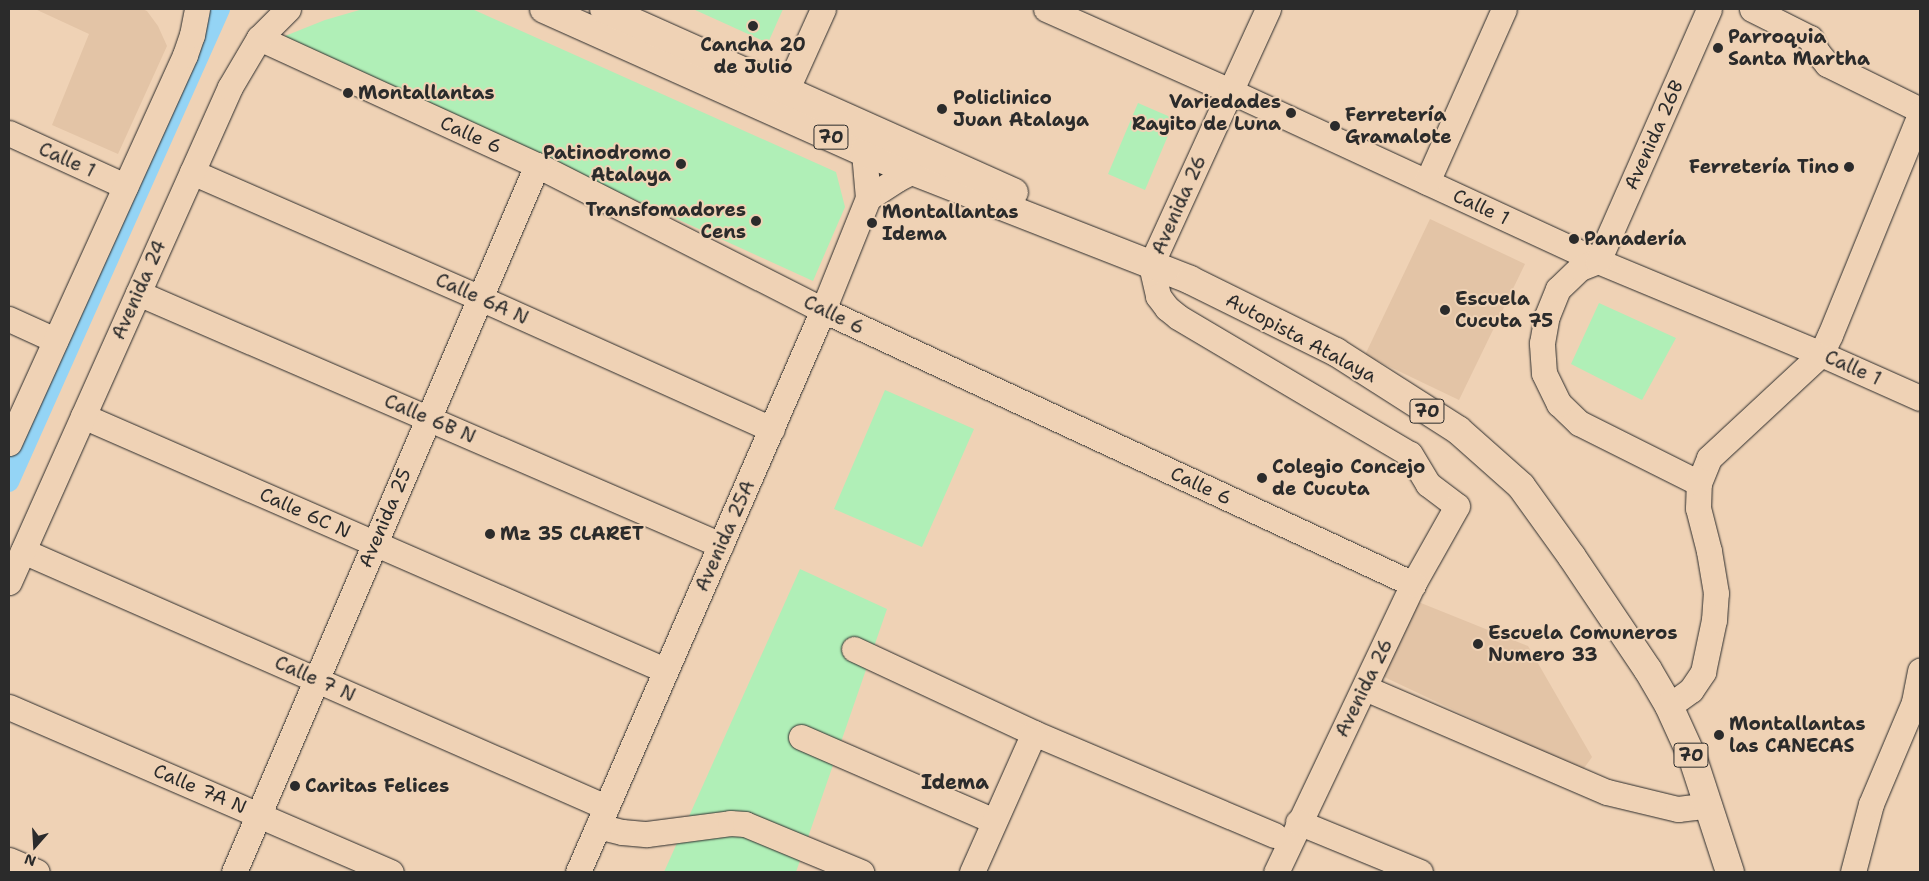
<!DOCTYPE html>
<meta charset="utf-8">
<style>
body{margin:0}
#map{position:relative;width:1929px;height:881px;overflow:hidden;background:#efd2b5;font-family:"Shantell Sans",sans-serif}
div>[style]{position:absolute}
.built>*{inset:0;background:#e3c4a6}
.green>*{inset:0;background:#b0efb7}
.canal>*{height:20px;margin:-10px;padding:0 10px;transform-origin:10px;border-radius:10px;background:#94d4f5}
.roads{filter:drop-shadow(0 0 1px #2b2b2b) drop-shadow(0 0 1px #2b2b2b)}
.minor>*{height:25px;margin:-12.5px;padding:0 12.5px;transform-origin:12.5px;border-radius:12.5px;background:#efd2b5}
.major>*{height:28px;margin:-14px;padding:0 14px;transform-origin:14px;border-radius:14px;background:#efd2b5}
.dots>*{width:14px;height:14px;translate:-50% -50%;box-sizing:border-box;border:2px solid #efd2b5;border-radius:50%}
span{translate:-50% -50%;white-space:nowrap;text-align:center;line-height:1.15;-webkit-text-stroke:4px #efd2b5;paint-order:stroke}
.shield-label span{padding:1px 4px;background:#efd2b5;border:1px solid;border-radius:4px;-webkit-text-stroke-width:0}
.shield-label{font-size:18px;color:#2b2b2b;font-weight:700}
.poi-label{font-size:19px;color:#2b2b2b;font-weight:700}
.left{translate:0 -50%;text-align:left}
.right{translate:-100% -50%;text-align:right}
.street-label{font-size:19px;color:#2b2b2b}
.neighbourhood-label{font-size:20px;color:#2b2b2b;font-weight:700}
.frame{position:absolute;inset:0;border:10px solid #2b2b2b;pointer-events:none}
.north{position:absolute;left:10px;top:821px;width:50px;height:50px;-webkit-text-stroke:4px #efd2b5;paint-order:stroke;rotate:199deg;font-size:14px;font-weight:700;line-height:20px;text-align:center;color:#2b2b2b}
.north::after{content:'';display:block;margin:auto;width:18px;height:22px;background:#2b2b2b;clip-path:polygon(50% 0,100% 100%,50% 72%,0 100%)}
</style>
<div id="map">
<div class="built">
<i style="clip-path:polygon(35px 9px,142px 9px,147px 11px,158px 26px,167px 46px,118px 154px,52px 125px,89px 34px)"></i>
<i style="clip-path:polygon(1430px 219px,1525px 264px,1459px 400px,1365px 355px)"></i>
<i style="clip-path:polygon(1411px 599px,1528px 646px,1592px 757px,1582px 771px,1378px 674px)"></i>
</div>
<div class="green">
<i style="clip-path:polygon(363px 9px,472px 9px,836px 172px,845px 207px,813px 281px,280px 38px,325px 20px)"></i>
<i style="clip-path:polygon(693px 9px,783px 9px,768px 43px)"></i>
<i style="clip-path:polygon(1138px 103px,1175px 119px,1145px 190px,1108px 174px)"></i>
<i style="clip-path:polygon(1599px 303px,1676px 338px,1642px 400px,1571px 364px)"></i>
<i style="clip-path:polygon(885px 390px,974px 429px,922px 547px,834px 509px)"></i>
<i style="clip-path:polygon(800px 569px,887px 609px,796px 872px,664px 872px)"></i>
</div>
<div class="canal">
<i style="left:9px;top:482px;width:518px;rotate:-65.96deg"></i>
</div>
<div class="roads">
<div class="minor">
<i style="left:1046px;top:9px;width:201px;rotate:24deg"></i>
<i style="left:1230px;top:91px;width:405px;rotate:24.8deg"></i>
<i style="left:1598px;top:261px;width:242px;rotate:22.6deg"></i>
<i style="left:1821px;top:354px;width:108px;rotate:24deg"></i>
<i style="left:1268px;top:9px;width:281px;rotate:114.6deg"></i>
<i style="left:1151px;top:265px;width:32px;rotate:77deg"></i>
<i style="left:1158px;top:296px;width:15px;rotate:53deg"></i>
<i style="left:1167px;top:308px;width:14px;rotate:39deg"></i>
<i style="left:1178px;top:317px;width:269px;rotate:30.6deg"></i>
<i style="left:1410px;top:454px;width:35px;rotate:59deg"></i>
<i style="left:1428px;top:484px;width:36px;rotate:37deg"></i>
<i style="left:1457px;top:506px;width:90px;rotate:119.4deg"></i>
<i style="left:1413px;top:584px;width:319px;rotate:115.4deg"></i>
<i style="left:1752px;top:9px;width:65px;rotate:26.6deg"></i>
<i style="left:1810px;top:38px;width:16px;rotate:63deg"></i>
<i style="left:1817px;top:52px;width:16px;rotate:50deg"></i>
<i style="left:1827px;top:64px;width:104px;rotate:26.3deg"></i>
<i style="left:259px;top:38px;width:306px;rotate:24.6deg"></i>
<i style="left:537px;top:165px;width:321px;rotate:26.9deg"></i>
<i style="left:823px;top:310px;width:651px;rotate:24.91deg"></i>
<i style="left:786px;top:91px;width:90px;rotate:-65.7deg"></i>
<i style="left:9px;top:133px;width:128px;rotate:24.6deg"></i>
<i style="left:192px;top:172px;width:314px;rotate:23.6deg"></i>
<i style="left:480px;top:298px;width:320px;rotate:24.2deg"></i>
<i style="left:1427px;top:182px;width:189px;rotate:-66deg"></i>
<i style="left:868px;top:198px;width:35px;rotate:-33deg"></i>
<i style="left:897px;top:179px;width:18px;rotate:-27deg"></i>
<i style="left:138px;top:293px;width:635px;rotate:23.38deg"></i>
<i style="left:9px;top:319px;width:51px;rotate:24.5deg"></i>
<i style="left:83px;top:416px;width:635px;rotate:23.58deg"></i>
<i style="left:9px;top:443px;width:426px;rotate:-65.6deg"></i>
<i style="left:185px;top:55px;width:21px;rotate:-71deg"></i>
<i style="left:192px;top:35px;width:26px;rotate:-79deg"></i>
<i style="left:1699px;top:483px;width:134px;rotate:-153.4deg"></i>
<i style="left:1579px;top:423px;width:28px;rotate:-136deg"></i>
<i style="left:1559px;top:404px;width:34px;rotate:-116deg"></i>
<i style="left:1544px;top:373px;width:30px;rotate:-94deg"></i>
<i style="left:1542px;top:343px;width:27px;rotate:-80deg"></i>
<i style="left:1547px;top:316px;width:29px;rotate:-68deg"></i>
<i style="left:1558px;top:289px;width:30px;rotate:-44deg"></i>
<i style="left:1580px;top:268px;width:19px;rotate:-21deg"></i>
<i style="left:1598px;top:261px;width:275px;rotate:-66.2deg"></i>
<i style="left:23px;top:551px;width:637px;rotate:23.71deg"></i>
<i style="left:9px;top:582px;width:542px;rotate:-65.94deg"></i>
<i style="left:230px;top:87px;width:57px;rotate:-59.4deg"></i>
<i style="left:259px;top:38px;width:41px;rotate:-45deg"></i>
<i style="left:854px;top:649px;width:199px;rotate:25deg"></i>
<i style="left:1034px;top:733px;width:261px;rotate:23deg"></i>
<i style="left:1365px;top:688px;width:263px;rotate:23.3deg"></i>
<i style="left:1607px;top:792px;width:73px;rotate:13.5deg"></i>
<i style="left:1678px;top:809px;width:31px;rotate:-7deg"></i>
<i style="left:1669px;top:706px;width:27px;rotate:-36deg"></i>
<i style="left:1691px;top:690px;width:22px;rotate:-56deg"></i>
<i style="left:1703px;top:672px;width:53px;rotate:-78.1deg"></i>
<i style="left:1714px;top:620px;width:27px;rotate:-86deg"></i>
<i style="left:1716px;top:593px;width:43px;rotate:-99.5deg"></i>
<i style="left:1709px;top:551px;width:44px;rotate:-104.3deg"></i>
<i style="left:1698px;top:508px;width:25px;rotate:-88deg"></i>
<i style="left:1699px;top:483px;width:27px;rotate:-68deg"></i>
<i style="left:1709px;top:458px;width:153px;rotate:-42.9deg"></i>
<i style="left:1821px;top:354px;width:21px;rotate:-65deg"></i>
<i style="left:1830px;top:335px;width:239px;rotate:-67.8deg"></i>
<i style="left:9px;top:707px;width:416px;rotate:23.4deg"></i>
<i style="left:801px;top:737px;width:210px;rotate:23.5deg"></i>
<i style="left:1298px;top:822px;width:132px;rotate:22.3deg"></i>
<i style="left:598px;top:826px;width:25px;rotate:14deg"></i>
<i style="left:622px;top:832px;width:25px;rotate:5deg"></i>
<i style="left:647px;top:834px;width:84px;rotate:-7.5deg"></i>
<i style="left:730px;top:823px;width:15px;rotate:4deg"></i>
<i style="left:745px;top:824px;width:126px;rotate:22.5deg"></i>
<i style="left:9px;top:860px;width:30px;rotate:23deg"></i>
<i style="left:234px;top:872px;width:769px;rotate:-66.8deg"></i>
<i style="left:578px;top:872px;width:613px;rotate:-66.45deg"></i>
<i style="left:823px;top:310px;width:121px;rotate:-68.1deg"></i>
<i style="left:868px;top:198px;width:46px;rotate:-95deg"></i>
<i style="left:972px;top:872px;width:152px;rotate:-66deg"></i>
<i style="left:1853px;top:872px;width:70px;rotate:-75.2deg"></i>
<i style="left:1871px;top:804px;width:111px;rotate:-67.1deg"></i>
<i style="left:1914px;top:702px;width:32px;rotate:-79deg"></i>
</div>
<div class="major">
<i style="left:544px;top:9px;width:350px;rotate:24.1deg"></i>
<i style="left:864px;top:152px;width:350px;rotate:21.4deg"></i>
<i style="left:1190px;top:280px;width:163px;rotate:26.3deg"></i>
<i style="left:1336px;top:352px;width:145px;rotate:32.6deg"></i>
<i style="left:1458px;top:430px;width:84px;rotate:41.6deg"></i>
<i style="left:1521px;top:486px;width:87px;rotate:54.3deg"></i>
<i style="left:1572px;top:557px;width:136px;rotate:56.1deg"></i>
<i style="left:1648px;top:670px;width:42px;rotate:59.7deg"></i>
<i style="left:1669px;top:706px;width:58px;rotate:65.6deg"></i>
<i style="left:1693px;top:759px;width:119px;rotate:71.9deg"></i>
<i style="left:604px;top:9px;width:449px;rotate:24.1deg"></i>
</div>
</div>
<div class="dots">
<i style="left:753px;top:26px;background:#2b2b2b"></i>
<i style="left:1718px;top:48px;background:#2b2b2b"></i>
<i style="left:348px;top:93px;background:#2b2b2b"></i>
<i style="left:942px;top:109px;background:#2b2b2b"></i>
<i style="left:1291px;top:113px;background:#2b2b2b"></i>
<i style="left:1335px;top:126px;background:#2b2b2b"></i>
<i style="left:681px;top:164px;background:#2b2b2b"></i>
<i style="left:1849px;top:167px;background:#2b2b2b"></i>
<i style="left:756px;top:221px;background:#2b2b2b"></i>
<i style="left:872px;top:223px;background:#2b2b2b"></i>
<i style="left:1574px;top:239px;background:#2b2b2b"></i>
<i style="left:1445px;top:310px;background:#2b2b2b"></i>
<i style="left:1262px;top:478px;background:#2b2b2b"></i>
<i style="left:490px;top:534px;background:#2b2b2b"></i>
<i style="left:1478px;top:644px;background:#2b2b2b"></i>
<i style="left:1719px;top:735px;background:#2b2b2b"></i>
<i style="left:295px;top:786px;background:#2b2b2b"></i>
</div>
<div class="shield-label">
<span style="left:831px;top:137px">70</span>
<span style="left:1427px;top:411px">70</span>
<span style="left:1691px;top:755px">70</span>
</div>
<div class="poi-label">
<span class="left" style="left:1728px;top:48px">Parroquia<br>Santa Martha</span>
<span style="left:753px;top:56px">Cancha 20<br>de Julio</span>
<span class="left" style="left:358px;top:93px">Montallantas</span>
<span class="left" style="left:953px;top:109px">Policlinico<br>Juan Atalaya</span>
<span class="right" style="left:1281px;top:113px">Variedades<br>Rayito de Luna</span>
<span class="left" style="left:1345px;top:126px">Ferretería<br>Gramalote</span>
<span class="right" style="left:671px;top:164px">Patinodromo<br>Atalaya</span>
<span class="right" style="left:1839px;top:167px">Ferretería Tino</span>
<span class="right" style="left:746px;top:221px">Transfomadores<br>Cens</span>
<span class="left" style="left:882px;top:223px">Montallantas<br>Idema</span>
<span class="left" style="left:1584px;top:239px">Panadería</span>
<span class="left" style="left:1455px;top:310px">Escuela<br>Cucuta 75</span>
<span class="left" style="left:1272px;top:478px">Colegio Concejo<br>de Cucuta</span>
<span class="left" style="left:500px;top:534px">Mz 35 CLARET</span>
<span class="left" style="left:1488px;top:644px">Escuela Comuneros<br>Numero 33</span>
<span class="left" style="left:1729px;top:735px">Montallantas<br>las CANECAS</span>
<span class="left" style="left:305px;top:786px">Caritas Felices</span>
</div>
<div class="street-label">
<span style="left:471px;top:135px;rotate:24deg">Calle 6</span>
<span style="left:1654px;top:135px;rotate:-66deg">Avenida 26B</span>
<span style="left:67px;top:160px;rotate:24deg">Calle 1</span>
<span style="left:1179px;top:205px;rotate:-66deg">Avenida 26</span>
<span style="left:1481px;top:207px;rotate:25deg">Calle 1</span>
<span style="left:139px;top:290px;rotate:-66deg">Avenida 24</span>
<span style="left:482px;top:299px;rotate:24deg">Calle 6A N</span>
<span style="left:834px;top:315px;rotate:26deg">Calle 6</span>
<span style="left:1301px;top:338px;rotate:28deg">Autopista Atalaya</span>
<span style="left:1853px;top:368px;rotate:24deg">Calle 1</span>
<span style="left:430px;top:419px;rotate:23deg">Calle 6B N</span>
<span style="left:1201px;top:486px;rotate:25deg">Calle 6</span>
<span style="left:305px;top:513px;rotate:24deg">Calle 6C N</span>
<span style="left:385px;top:518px;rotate:-67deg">Avenida 25</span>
<span style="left:725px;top:536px;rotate:-66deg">Avenida 25A</span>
<span style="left:315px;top:679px;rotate:24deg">Calle 7 N</span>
<span style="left:1364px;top:688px;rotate:-64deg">Avenida 26</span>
<span style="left:200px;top:789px;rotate:23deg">Calle 7A N</span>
</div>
<div class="neighbourhood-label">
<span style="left:955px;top:782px">Idema</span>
</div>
<div class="frame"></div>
<div class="north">N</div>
</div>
